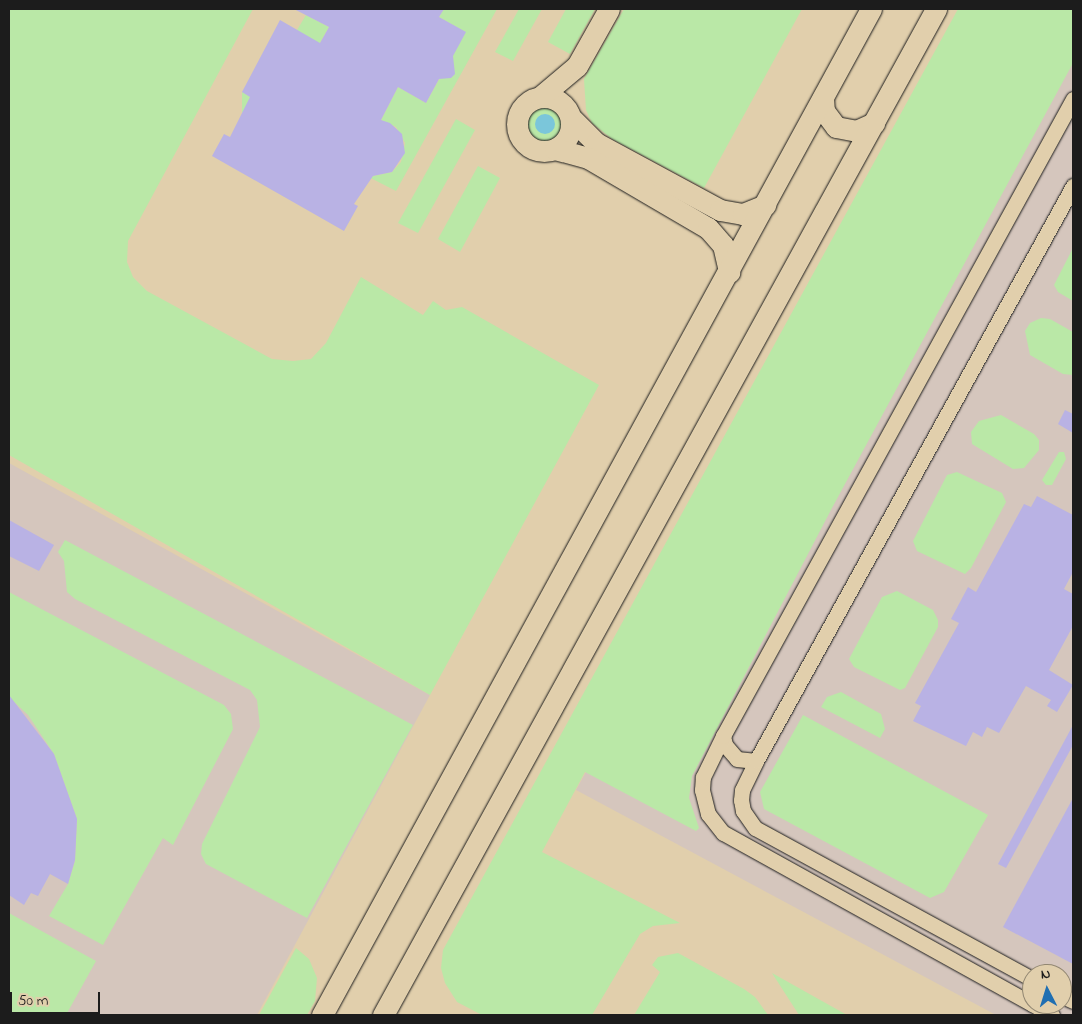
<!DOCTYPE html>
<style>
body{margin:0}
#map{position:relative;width:1082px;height:1024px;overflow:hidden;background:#e1cfac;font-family:"Indie Flower",sans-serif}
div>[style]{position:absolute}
.built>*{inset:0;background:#d5c6bd}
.green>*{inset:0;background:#bae8a7}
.round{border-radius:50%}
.water>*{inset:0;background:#7bc6da}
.building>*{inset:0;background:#b9b2e4}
.roads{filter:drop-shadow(0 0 1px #1c1c1c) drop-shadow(0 0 1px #1c1c1c)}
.street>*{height:15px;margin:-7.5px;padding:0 7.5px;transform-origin:7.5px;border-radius:7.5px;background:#e1cfac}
.secondary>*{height:21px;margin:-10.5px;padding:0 10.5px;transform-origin:10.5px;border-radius:10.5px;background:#e1cfac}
.secondary>.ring{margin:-10.5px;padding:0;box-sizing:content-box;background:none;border:21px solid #e1cfac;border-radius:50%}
span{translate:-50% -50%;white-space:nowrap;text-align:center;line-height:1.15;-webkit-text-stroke:4.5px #e1cfac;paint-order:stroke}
.frame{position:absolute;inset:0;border:10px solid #1c1c1c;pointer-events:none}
.north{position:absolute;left:1022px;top:964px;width:50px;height:50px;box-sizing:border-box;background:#e1cfac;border:1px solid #928772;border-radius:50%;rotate:355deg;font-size:14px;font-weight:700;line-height:20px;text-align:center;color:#1c1c1c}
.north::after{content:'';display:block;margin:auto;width:18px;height:22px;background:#1f6fb2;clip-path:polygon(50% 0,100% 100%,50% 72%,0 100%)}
.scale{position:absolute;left:10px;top:992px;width:90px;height:22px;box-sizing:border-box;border:2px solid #1c1c1c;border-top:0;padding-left:6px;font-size:15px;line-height:18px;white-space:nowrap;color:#1c1c1c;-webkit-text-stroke:4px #e1cfac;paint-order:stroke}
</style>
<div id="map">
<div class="built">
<i style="clip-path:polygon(evenodd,1073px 9px,1073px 1015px,996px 1015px,576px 790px,707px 552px,1073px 9px,1032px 974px,1062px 974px,1062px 1004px,1032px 1004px,1032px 974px)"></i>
<i style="clip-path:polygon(9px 463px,430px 695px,257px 1015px,9px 1015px)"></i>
</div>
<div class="green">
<i style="clip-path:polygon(9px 9px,253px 9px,128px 241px,127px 262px,133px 277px,147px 291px,272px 359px,293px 361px,311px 359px,326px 343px,361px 277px,423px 315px,433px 301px,446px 310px,462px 307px,599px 385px,430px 695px,9px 455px)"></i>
<i style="clip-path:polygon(444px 9px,497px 9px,396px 191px,242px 112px,242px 92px,350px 152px,373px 176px,392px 172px,401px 162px,405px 143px,396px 127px,381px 120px,398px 87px,426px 103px,465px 32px,439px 17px)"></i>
<i style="clip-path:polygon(519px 9px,542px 9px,513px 61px,495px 52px)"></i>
<i style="clip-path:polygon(566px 9px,595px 9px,570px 54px,548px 42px)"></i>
<i style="clip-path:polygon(624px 9px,802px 9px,704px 188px,612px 139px,592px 123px,586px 110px,584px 79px)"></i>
<i style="clip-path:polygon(958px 9px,1073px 9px,1073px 63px,832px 508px,692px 776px,689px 798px,699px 828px,696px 831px,585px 772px,542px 852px,680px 923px,653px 926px,640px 934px,592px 1015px,482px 1015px,457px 1002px,445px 983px,441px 968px,443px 950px)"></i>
<i style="clip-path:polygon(306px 15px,329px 27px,290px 96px,297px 30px)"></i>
<i class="round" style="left:523px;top:103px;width:42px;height:42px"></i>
<i style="clip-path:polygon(456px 119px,475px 130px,418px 233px,398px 223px)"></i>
<i style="clip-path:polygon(478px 166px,500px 178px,460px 252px,438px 239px)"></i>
<i style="clip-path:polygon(1073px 248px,1073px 301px,1058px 292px,1054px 285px)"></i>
<i style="clip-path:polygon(1041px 318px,1050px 319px,1073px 332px,1073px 375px,1063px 374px,1030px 355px,1025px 331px,1030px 323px)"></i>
<i style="clip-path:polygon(1001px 415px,1034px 434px,1039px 440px,1039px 450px,1024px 468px,1013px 469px,972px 444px,971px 432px,979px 421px)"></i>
<i style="clip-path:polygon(1059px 452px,1064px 452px,1066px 459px,1052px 485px,1046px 485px,1042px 480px)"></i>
<i style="clip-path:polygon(957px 472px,1002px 493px,1006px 502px,971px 568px,965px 574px,917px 551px,913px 541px,947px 475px)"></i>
<i style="clip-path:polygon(65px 540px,413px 725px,307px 918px,206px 864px,201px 854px,202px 844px,260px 727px,257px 700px,250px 690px,75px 599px,67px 592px,64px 561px,58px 552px)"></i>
<i style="clip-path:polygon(897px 591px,933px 610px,938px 620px,938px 627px,905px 688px,900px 690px,854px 667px,849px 659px,882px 597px)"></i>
<i style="clip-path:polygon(9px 592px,224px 705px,231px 714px,233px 729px,173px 845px,163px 838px,103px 945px,49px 916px,68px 884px,75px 861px,77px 819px,54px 754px,28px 715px,9px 697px)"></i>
<i style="clip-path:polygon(841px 692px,881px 714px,885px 729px,880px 738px,821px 707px,827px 697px)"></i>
<i style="clip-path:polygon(803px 715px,988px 815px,944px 892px,930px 898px,764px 809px,760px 792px)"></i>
<i style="clip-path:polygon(9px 913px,96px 961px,66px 1015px,9px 1015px)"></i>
<i style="clip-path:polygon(296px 948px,309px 959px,317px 978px,315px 1001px,307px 1015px,259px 1015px)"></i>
<i style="clip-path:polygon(678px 953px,744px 989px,755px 997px,768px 1015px,634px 1015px,660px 972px,652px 965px,658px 957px)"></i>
<i style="clip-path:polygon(772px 973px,847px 1015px,799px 1015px)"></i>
</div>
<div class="water">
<i class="round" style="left:535px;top:114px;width:20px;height:20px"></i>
</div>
<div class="building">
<i style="clip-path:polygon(294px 9px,444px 9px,439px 17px,466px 32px,453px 56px,455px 74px,451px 78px,439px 79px,426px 103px,398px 87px,381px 120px,390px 123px,402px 134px,405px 153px,392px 172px,373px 176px,354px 204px,358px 206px,344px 231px,212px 156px,224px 134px,230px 137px,250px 97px,242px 92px,280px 20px,320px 43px,329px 27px)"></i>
<i style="clip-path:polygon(1065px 410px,1073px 414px,1073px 433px,1058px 424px)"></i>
<i style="clip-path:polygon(1037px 496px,1073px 515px,1073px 572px,1064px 589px,1073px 594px,1073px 626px,1049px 670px,1073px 685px,1057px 712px,1047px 706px,1051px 700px,1026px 686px,999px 733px,987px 727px,982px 737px,973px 732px,966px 746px,913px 721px,921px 706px,915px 703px,959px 623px,951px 619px,968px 587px,976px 592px,1024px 504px,1031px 507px)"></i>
<i style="clip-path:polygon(9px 520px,54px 545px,39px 571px,9px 556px)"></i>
<i style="clip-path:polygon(9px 695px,54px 754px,77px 819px,75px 860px,68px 884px,50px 874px,38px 896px,31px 893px,24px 905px,9px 895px)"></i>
<i style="clip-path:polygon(1073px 725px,1073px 745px,1006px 868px,998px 864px)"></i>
<i style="clip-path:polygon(1073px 798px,1073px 964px,1003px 927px)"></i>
</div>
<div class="roads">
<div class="street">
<i style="left:723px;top:736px;width:9px;rotate:77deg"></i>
<i style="left:725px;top:745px;width:18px;rotate:49deg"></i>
<i style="left:737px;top:759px;width:19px;rotate:6deg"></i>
<i style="left:1032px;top:979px;width:315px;rotate:-151.4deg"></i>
<i style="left:755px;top:828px;width:21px;rotate:-125deg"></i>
<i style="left:743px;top:811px;width:11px;rotate:-100deg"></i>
<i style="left:741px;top:800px;width:10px;rotate:-84deg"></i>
<i style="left:742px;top:790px;width:32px;rotate:-64deg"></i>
<i style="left:756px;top:761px;width:657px;rotate:-61.13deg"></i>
<i style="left:1062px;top:996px;width:12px;rotate:24deg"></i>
<i style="left:1032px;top:1004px;width:353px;rotate:-151deg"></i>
<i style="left:723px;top:833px;width:24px;rotate:-128deg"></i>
<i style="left:708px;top:814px;width:25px;rotate:-104deg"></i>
<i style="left:702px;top:790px;width:13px;rotate:-86deg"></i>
<i style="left:703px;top:777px;width:46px;rotate:-64deg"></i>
<i style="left:723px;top:736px;width:727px;rotate:-61.21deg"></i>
<i style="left:1032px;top:1004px;width:23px;rotate:29deg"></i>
</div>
<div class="secondary">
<i class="ring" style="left:517px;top:97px;width:33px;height:33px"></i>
<i style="left:540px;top:97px;width:48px;rotate:-40deg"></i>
<i style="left:577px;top:66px;width:65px;rotate:-60.7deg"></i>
<i style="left:823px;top:98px;width:13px;rotate:86deg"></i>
<i style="left:824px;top:111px;width:20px;rotate:53deg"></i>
<i style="left:836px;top:127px;width:20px;rotate:11deg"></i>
<i style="left:856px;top:131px;width:20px;rotate:-24deg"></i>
<i style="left:571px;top:118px;width:35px;rotate:45deg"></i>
<i style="left:596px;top:143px;width:141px;rotate:28.4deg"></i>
<i style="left:720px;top:210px;width:23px;rotate:10deg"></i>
<i style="left:743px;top:214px;width:24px;rotate:-22deg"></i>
<i style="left:555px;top:149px;width:34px;rotate:15deg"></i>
<i style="left:588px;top:158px;width:139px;rotate:30.3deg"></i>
<i style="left:708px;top:228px;width:23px;rotate:49deg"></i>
<i style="left:723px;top:245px;width:28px;rotate:77deg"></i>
<i style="left:322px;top:1015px;width:1146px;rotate:-61.38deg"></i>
<i style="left:383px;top:1015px;width:1148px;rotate:-61.2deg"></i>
</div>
</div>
<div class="frame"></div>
<div class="north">N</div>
<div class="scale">50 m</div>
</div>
